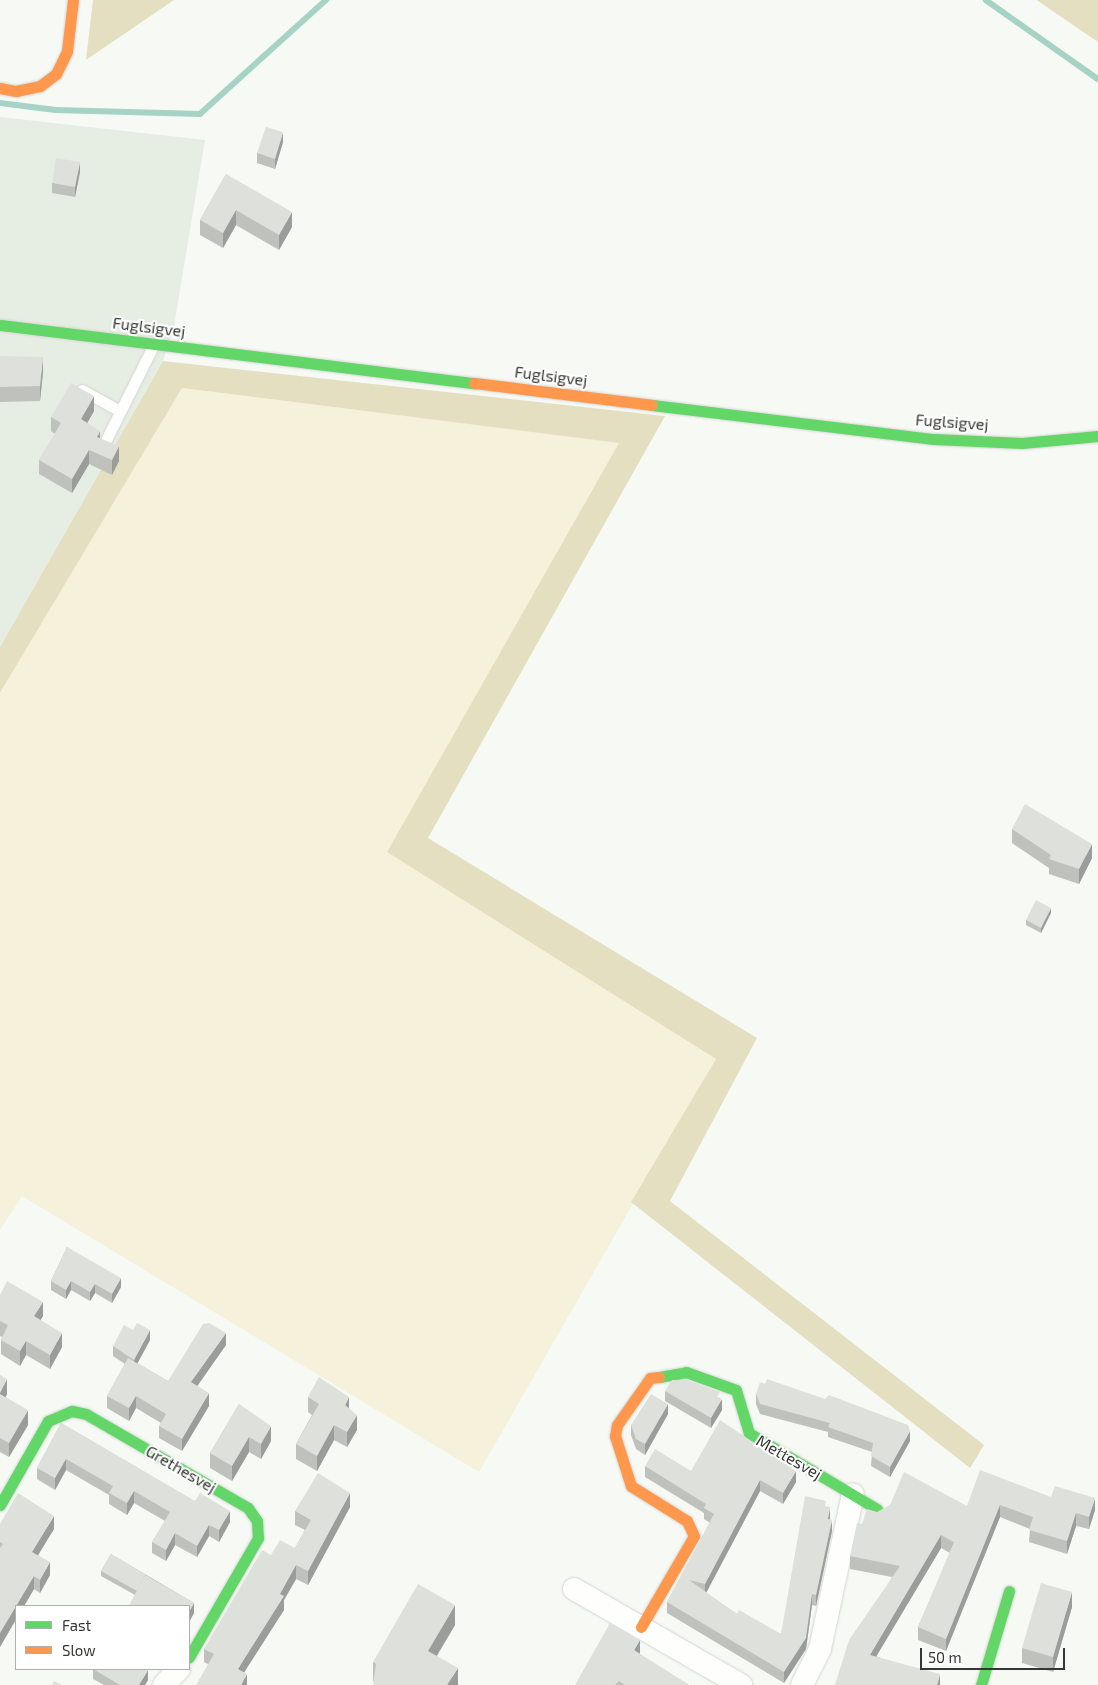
<!DOCTYPE html>
<style>
body{margin:0}
#map{position:relative;width:1098px;height:1685px;overflow:hidden;background:#f6f9f4;font-family:"Exo 2",sans-serif}
div>[style]{position:absolute}
.built>*{inset:0;background:#e6ede3}
.green>*{inset:0;background:#f6f1da}
.forest>*{inset:0;background:#e5dfc1}
.stream>*{height:5.5px;margin:-2.75px;padding:0 2.75px;transform-origin:2.75px;border-radius:2.75px;background:#a7d2c6}
.roads{filter:drop-shadow(0 0 1px #d3d5d2) drop-shadow(0 0 1px #d3d5d2)}
.lane>*{height:11px;margin:-5.5px;padding:0 5.5px;transform-origin:5.5px;border-radius:5.5px;background:#fefefd}
.street>*{height:22px;margin:-11px;padding:0 11px;transform-origin:11px;border-radius:11px;background:#fefefd}
.fast>*{height:11px;margin:-5.5px;padding:0 5.5px;transform-origin:5.5px;border-radius:5.5px;background:#63d668}
.slow>*{height:11px;margin:-5.5px;padding:0 5.5px;transform-origin:5.5px;border-radius:5.5px;background:#ff974d}
.wall>*{inset:0;background:#bfc1bd}
.shaded-wall>*{inset:0;background:#9b9d9a}
.building>*{inset:0;background:#dee0dc}
span{translate:-50% -50%;white-space:nowrap;text-align:center;line-height:1.15;-webkit-text-stroke:4px #fff;paint-order:stroke}
.street-label{font-size:16px;color:#353734}
.legend{position:absolute;left:15px;top:1605px;width:175px;height:65px;box-sizing:border-box;background:#fff;border:1px solid #aeafae;margin:0;padding:6px 9px;list-style:none;font-size:15px;color:#353734}
.legend li{display:flex;align-items:center;gap:10px;height:25px}
.legend b{width:25px;border:1px solid #aeafae}
.scale{position:absolute;left:920px;top:1648px;width:145px;height:22px;box-sizing:border-box;border:2px solid #353734;border-top:0;padding-left:6px;font-size:15px;line-height:18px;white-space:nowrap;color:#353734;-webkit-text-stroke:4px #fff;paint-order:stroke}
</style>
<div id="map">
<div class="built">
<i style="clip-path:polygon(0 117px,205px 140px,174px 326px,163px 361px,0 647px)"></i>
</div>
<div class="green">
<i style="clip-path:polygon(182px 388px,620px 443px,387px 852px,716px 1059px,479px 1472px,22px 1196px,0 1230px,0 693px)"></i>
</div>
<div class="forest">
<i style="clip-path:polygon(93px 0,174px 0,86px 60px)"></i>
<i style="clip-path:polygon(1037px 0,1098px 0,1098px 42px,1038px 1px)"></i>
<i style="clip-path:polygon(163px 361px,665px 416px,428px 838px,757px 1038px,670px 1201px,984px 1445px,970px 1468px,631px 1202px,716px 1059px,387px 852px,619px 443px,182px 388px,0 693px,0 647px)"></i>
</div>
<div class="stream">
<i style="left:986px;top:0;width:137px;rotate:35.2deg"></i>
<i style="left:0;top:103px;width:56px;rotate:7.1deg"></i>
<i style="left:56px;top:110px;width:144px;rotate:1.6deg"></i>
<i style="left:200px;top:114px;width:170px;rotate:-42.1deg"></i>
</div>
<div class="roads">
<div class="lane">
<i style="left:82px;top:390px;width:43px;rotate:28.9deg"></i>
<i style="left:107px;top:438px;width:105px;rotate:-63.4deg"></i>
</div>
<div class="street">
<i style="left:574px;top:1589px;width:193px;rotate:29.9deg"></i>
<i style="left:164px;top:1685px;width:22px;rotate:-47deg"></i>
<i style="left:802px;top:1685px;width:40px;rotate:-63.4deg"></i>
<i style="left:820px;top:1649px;width:158px;rotate:-78deg"></i>
</div>
<div class="fast">
<i style="left:0;top:325px;width:478px;rotate:7deg"></i>
<i style="left:652px;top:405px;width:284px;rotate:6.9deg"></i>
<i style="left:934px;top:439px;width:88px;rotate:2.6deg"></i>
<i style="left:1022px;top:443px;width:76px;rotate:-5.3deg"></i>
<i style="left:659px;top:1377px;width:27px;rotate:-10deg"></i>
<i style="left:686px;top:1372px;width:53px;rotate:19.8deg"></i>
<i style="left:736px;top:1390px;width:45px;rotate:73.2deg"></i>
<i style="left:749px;top:1433px;width:149px;rotate:30.7deg"></i>
<i style="left:0;top:1505px;width:97px;rotate:-60.3deg"></i>
<i style="left:48px;top:1421px;width:26px;rotate:-23deg"></i>
<i style="left:72px;top:1411px;width:14px;rotate:12deg"></i>
<i style="left:86px;top:1414px;width:187px;rotate:30.1deg"></i>
<i style="left:248px;top:1508px;width:16px;rotate:55deg"></i>
<i style="left:257px;top:1521px;width:17px;rotate:87deg"></i>
<i style="left:258px;top:1538px;width:138px;rotate:120.1deg"></i>
<i style="left:981px;top:1685px;width:98px;rotate:-73.4deg"></i>
</div>
<div class="slow">
<i style="left:0;top:88px;width:16px;rotate:11deg"></i>
<i style="left:16px;top:91px;width:25px;rotate:-12deg"></i>
<i style="left:40px;top:86px;width:20px;rotate:-37deg"></i>
<i style="left:56px;top:74px;width:25px;rotate:-64deg"></i>
<i style="left:67px;top:51px;width:51px;rotate:-83.3deg"></i>
<i style="left:474px;top:383px;width:179px;rotate:7deg"></i>
<i style="left:641px;top:1627px;width:105px;rotate:-59.8deg"></i>
<i style="left:694px;top:1536px;width:17px;rotate:-115deg"></i>
<i style="left:687px;top:1521px;width:66px;rotate:-148deg"></i>
<i style="left:631px;top:1486px;width:52px;rotate:-107.7deg"></i>
<i style="left:615px;top:1436px;width:11px;rotate:-80deg"></i>
<i style="left:617px;top:1425px;width:57px;rotate:-54.9deg"></i>
<i style="left:650px;top:1378px;width:9px;rotate:-6deg"></i>
</div>
</div>
<div class="wall">
<i style="clip-path:polygon(283px 142px,275px 169px,257px 163px,257px 153px)"></i>
<i style="clip-path:polygon(80px 172px,75px 197px,52px 193px,52px 183px)"></i>
<i style="clip-path:polygon(226px 174px,292px 227px,279px 250px,236px 225px,223px 248px,200px 235px,200px 220px)"></i>
<i style="clip-path:polygon(0 356px,43px 372px,40px 401px,0 402px)"></i>
<i style="clip-path:polygon(94px 411px,87px 423px,119px 461px,112px 475px,89px 464px,72px 493px,39px 474px,39px 460px,55px 434px,51px 431px,51px 417px)"></i>
<i style="clip-path:polygon(1012px 829px,1092px 858px,1079px 884px,1049px 874px,1049px 868px,1012px 843px)"></i>
<i style="clip-path:polygon(1051px 913px,1041px 933px,1026px 925px,1026px 920px)"></i>
<i style="clip-path:polygon(67px 1247px,121px 1287px,112px 1303px,95px 1293px,90px 1301px,71px 1290px,66px 1299px,51px 1290px,51px 1281px)"></i>
<i style="clip-path:polygon(0 1295px,43px 1316px,40px 1320px,62px 1347px,50px 1369px,26px 1355px,20px 1366px,1px 1354px,1px 1340px,2px 1337px,0 1336px)"></i>
<i style="clip-path:polygon(150px 1340px,137px 1363px,168px 1381px,226px 1345px,197px 1386px,209px 1406px,182px 1451px,159px 1438px,159px 1426px,161px 1423px,136px 1408px,129px 1421px,107px 1408px,107px 1396px,125px 1364px,113px 1356px,113px 1346px)"></i>
<i style="clip-path:polygon(0 1375px,7px 1394px,6px 1397px,28px 1425px,9px 1457px,0 1452px)"></i>
<i style="clip-path:polygon(665px 1391px,720px 1398px,722px 1410px,711px 1428px,665px 1401px)"></i>
<i style="clip-path:polygon(756px 1394px,910px 1441px,890px 1477px,871px 1466px,872px 1452px,828px 1437px,828px 1432px,760px 1414px,756px 1404px)"></i>
<i style="clip-path:polygon(308px 1397px,349px 1408px,357px 1430px,347px 1447px,334px 1440px,317px 1471px,296px 1459px,296px 1444px,312px 1415px,308px 1412px)"></i>
<i style="clip-path:polygon(239px 1404px,271px 1441px,261px 1459px,249px 1452px,232px 1481px,210px 1468px,210px 1453px)"></i>
<i style="clip-path:polygon(668px 1414px,645px 1455px,636px 1449px,631px 1435px,631px 1425px)"></i>
<i style="clip-path:polygon(61px 1423px,230px 1522px,219px 1542px,209px 1536px,197px 1557px,175px 1545px,166px 1561px,152px 1553px,152px 1542px,165px 1521px,134px 1503px,127px 1515px,109px 1504px,109px 1495px,66px 1470px,55px 1490px,37px 1479px,37px 1468px)"></i>
<i style="clip-path:polygon(645px 1466px,796px 1482px,783px 1504px,760px 1491px,706px 1593px,737px 1614px,781px 1634px,826px 1506px,830px 1518px,832px 1531px,816px 1606px,812px 1605px,806px 1649px,784px 1683px,667px 1613px,667px 1602px,710px 1523px,704px 1519px,704px 1513px,645px 1477px)"></i>
<i style="clip-path:polygon(1051px 1497px,1095px 1510px,1089px 1529px,1076px 1526px,1067px 1554px,1029px 1542px,1030px 1529px,1000px 1517px,946px 1651px,918px 1640px,918px 1627px,950px 1553px,941px 1548px,876px 1656px,940px 1685px,835px 1685px,892px 1577px,850px 1569px,850px 1556px,862px 1524px,877px 1512px,967px 1506px)"></i>
<i style="clip-path:polygon(350px 1507px,308px 1585px,296px 1579px,284px 1600px,284px 1610px,244px 1672px,247px 1685px,204px 1662px,204px 1649px,295px 1548px,305px 1530px,295px 1525px,295px 1511px)"></i>
<i style="clip-path:polygon(0 1524px,54px 1529px,38px 1555px,50px 1575px,40px 1593px,34px 1589px,0 1647px)"></i>
<i style="clip-path:polygon(111px 1554px,194px 1603px,194px 1613px,189px 1622px,189px 1606px,129px 1606px,135px 1595px,101px 1576px,101px 1571px)"></i>
<i style="clip-path:polygon(1072px 1607px,1053px 1672px,1022px 1663px,1022px 1648px)"></i>
<i style="clip-path:polygon(455px 1625px,437px 1656px,458px 1685px,374px 1682px,373px 1681px,373px 1662px)"></i>
<i style="clip-path:polygon(640px 1653px,639px 1654px,689px 1685px,575px 1685px)"></i>
<i style="clip-path:polygon(93px 1669px,148px 1680px,145px 1685px,104px 1685px,93px 1679px)"></i>
</div>
<div class="shaded-wall">
<i style="clip-path:polygon(283px 132px,283px 142px,275px 169px,275px 159px)"></i>
<i style="clip-path:polygon(80px 162px,80px 172px,75px 197px,75px 187px)"></i>
<i style="clip-path:polygon(236px 210px,236px 225px,223px 248px,223px 233px)"></i>
<i style="clip-path:polygon(292px 212px,292px 227px,279px 250px,279px 235px)"></i>
<i style="clip-path:polygon(43px 357px,43px 372px,40px 401px,40px 386px)"></i>
<i style="clip-path:polygon(94px 396px,94px 411px,81px 434px,81px 419px)"></i>
<i style="clip-path:polygon(100px 431px,100px 445px,97px 437px)"></i>
<i style="clip-path:polygon(119px 446px,119px 461px,112px 475px,112px 460px)"></i>
<i style="clip-path:polygon(89px 450px,89px 464px,72px 493px,72px 479px)"></i>
<i style="clip-path:polygon(1092px 844px,1092px 858px,1079px 884px,1079px 869px)"></i>
<i style="clip-path:polygon(1051px 908px,1051px 913px,1041px 933px,1041px 928px)"></i>
<i style="clip-path:polygon(121px 1278px,121px 1287px,112px 1303px,112px 1294px)"></i>
<i style="clip-path:polygon(71px 1281px,71px 1290px,66px 1299px,66px 1290px)"></i>
<i style="clip-path:polygon(95px 1284px,95px 1293px,90px 1301px,90px 1292px)"></i>
<i style="clip-path:polygon(43px 1302px,43px 1316px,34px 1331px,34px 1316px)"></i>
<i style="clip-path:polygon(150px 1330px,150px 1340px,134px 1370px,134px 1360px)"></i>
<i style="clip-path:polygon(62px 1333px,62px 1347px,50px 1369px,50px 1355px)"></i>
<i style="clip-path:polygon(226px 1333px,226px 1345px,191px 1395px,191px 1382px)"></i>
<i style="clip-path:polygon(26px 1341px,26px 1355px,20px 1366px,20px 1351px)"></i>
<i style="clip-path:polygon(7px 1379px,7px 1394px,0 1408px,0 1393px)"></i>
<i style="clip-path:polygon(209px 1393px,209px 1406px,182px 1451px,182px 1439px)"></i>
<i style="clip-path:polygon(136px 1396px,136px 1408px,129px 1421px,129px 1408px)"></i>
<i style="clip-path:polygon(349px 1397px,349px 1412px,345px 1405px)"></i>
<i style="clip-path:polygon(722px 1399px,722px 1410px,711px 1428px,711px 1418px)"></i>
<i style="clip-path:polygon(668px 1404px,668px 1414px,645px 1455px,645px 1444px)"></i>
<i style="clip-path:polygon(28px 1410px,28px 1425px,9px 1457px,9px 1443px)"></i>
<i style="clip-path:polygon(357px 1415px,357px 1430px,347px 1447px,347px 1432px)"></i>
<i style="clip-path:polygon(334px 1425px,334px 1440px,317px 1471px,317px 1456px)"></i>
<i style="clip-path:polygon(271px 1426px,271px 1441px,261px 1459px,261px 1444px)"></i>
<i style="clip-path:polygon(910px 1431px,910px 1441px,890px 1477px,890px 1467px)"></i>
<i style="clip-path:polygon(249px 1437px,249px 1452px,232px 1481px,232px 1466px)"></i>
<i style="clip-path:polygon(66px 1459px,66px 1470px,55px 1490px,55px 1478px)"></i>
<i style="clip-path:polygon(796px 1471px,796px 1482px,783px 1504px,783px 1493px)"></i>
<i style="clip-path:polygon(760px 1480px,760px 1491px,705px 1595px,705px 1584px)"></i>
<i style="clip-path:polygon(134px 1491px,134px 1503px,127px 1515px,127px 1503px)"></i>
<i style="clip-path:polygon(350px 1493px,350px 1507px,308px 1585px,308px 1571px)"></i>
<i style="clip-path:polygon(1095px 1498px,1095px 1510px,1089px 1529px,1089px 1517px)"></i>
<i style="clip-path:polygon(1000px 1505px,1000px 1517px,946px 1651px,946px 1639px)"></i>
<i style="clip-path:polygon(830px 1507px,830px 1518px,828px 1530px,828px 1519px)"></i>
<i style="clip-path:polygon(230px 1511px,230px 1522px,219px 1542px,219px 1530px)"></i>
<i style="clip-path:polygon(1076px 1513px,1076px 1526px,1067px 1554px,1067px 1541px)"></i>
<i style="clip-path:polygon(54px 1516px,54px 1529px,32px 1565px,32px 1552px)"></i>
<i style="clip-path:polygon(832px 1520px,832px 1531px,816px 1606px,816px 1595px)"></i>
<i style="clip-path:polygon(209px 1525px,209px 1536px,197px 1557px,197px 1546px)"></i>
<i style="clip-path:polygon(175px 1533px,175px 1545px,166px 1561px,166px 1550px)"></i>
<i style="clip-path:polygon(941px 1535px,941px 1548px,870px 1667px,870px 1655px)"></i>
<i style="clip-path:polygon(50px 1562px,50px 1575px,40px 1593px,40px 1580px)"></i>
<i style="clip-path:polygon(296px 1565px,296px 1579px,284px 1600px,284px 1610px,238px 1682px,238px 1669px)"></i>
<i style="clip-path:polygon(34px 1576px,34px 1589px,24px 1606px,16px 1606px,16px 1619px,0 1647px,0 1633px)"></i>
<i style="clip-path:polygon(1072px 1592px,1072px 1607px,1053px 1672px,1053px 1657px)"></i>
<i style="clip-path:polygon(812px 1594px,812px 1605px,806px 1649px,784px 1683px,784px 1672px)"></i>
<i style="clip-path:polygon(194px 1603px,194px 1613px,189px 1622px,189px 1612px)"></i>
<i style="clip-path:polygon(455px 1605px,455px 1625px,428px 1670px,428px 1651px)"></i>
<i style="clip-path:polygon(640px 1640px,640px 1653px,634px 1663px,634px 1650px)"></i>
<i style="clip-path:polygon(458px 1668px,458px 1685px,447px 1685px)"></i>
<i style="clip-path:polygon(148px 1670px,148px 1680px,145px 1685px,139px 1685px)"></i>
<i style="clip-path:polygon(247px 1674px,247px 1685px,241px 1685px)"></i>
<i style="clip-path:polygon(940px 1674px,940px 1685px,937px 1685px)"></i>
</div>
<div class="building">
<i style="clip-path:polygon(266px 127px,283px 132px,275px 159px,257px 153px)"></i>
<i style="clip-path:polygon(56px 158px,80px 162px,75px 187px,52px 183px)"></i>
<i style="clip-path:polygon(226px 174px,292px 212px,279px 235px,236px 210px,223px 233px,200px 220px)"></i>
<i style="clip-path:polygon(0 356px,43px 357px,40px 386px,0 387px)"></i>
<i style="clip-path:polygon(71px 383px,94px 396px,81px 419px,100px 431px,97px 437px,119px 446px,112px 460px,89px 450px,72px 479px,39px 460px,61px 423px,51px 417px)"></i>
<i style="clip-path:polygon(1025px 804px,1092px 844px,1079px 869px,1049px 859px,1051px 855px,1012px 829px)"></i>
<i style="clip-path:polygon(1036px 900px,1051px 908px,1041px 928px,1026px 920px)"></i>
<i style="clip-path:polygon(67px 1247px,121px 1278px,112px 1294px,95px 1284px,90px 1292px,71px 1281px,66px 1290px,51px 1281px)"></i>
<i style="clip-path:polygon(7px 1281px,43px 1302px,34px 1316px,62px 1333px,50px 1355px,26px 1341px,20px 1351px,1px 1340px,8px 1325px,0 1321px,0 1295px)"></i>
<i style="clip-path:polygon(137px 1323px,150px 1330px,134px 1360px,113px 1346px,124px 1325px,133px 1330px)"></i>
<i style="clip-path:polygon(209px 1323px,226px 1333px,191px 1382px,209px 1393px,182px 1439px,159px 1426px,166px 1414px,136px 1396px,129px 1408px,107px 1396px,128px 1358px,168px 1381px,203px 1324px)"></i>
<i style="clip-path:polygon(0 1375px,7px 1379px,0 1393px)"></i>
<i style="clip-path:polygon(319px 1377px,349px 1397px,345px 1405px,357px 1415px,347px 1432px,334px 1425px,317px 1456px,296px 1444px,319px 1404px,308px 1397px)"></i>
<i style="clip-path:polygon(767px 1379px,825px 1399px,829px 1395px,908px 1425px,910px 1431px,890px 1467px,871px 1456px,873px 1443px,828px 1427px,830px 1423px,760px 1404px,756px 1394px,760px 1382px,765px 1384px)"></i>
<i style="clip-path:polygon(672px 1380px,687px 1380px,720px 1392px,717px 1397px,722px 1399px,711px 1418px,665px 1391px)"></i>
<i style="clip-path:polygon(0 1394px,28px 1410px,9px 1443px,0 1438px)"></i>
<i style="clip-path:polygon(651px 1394px,668px 1404px,645px 1444px,636px 1439px,631px 1425px)"></i>
<i style="clip-path:polygon(239px 1404px,271px 1426px,261px 1444px,249px 1437px,232px 1466px,210px 1453px)"></i>
<i style="clip-path:polygon(720px 1420px,796px 1471px,783px 1493px,760px 1480px,705px 1584px,689px 1580px,737px 1614px,739px 1610px,781px 1634px,805px 1496px,826px 1501px,825px 1506px,830px 1507px,828px 1519px,832px 1520px,816px 1595px,812px 1594px,806px 1638px,784px 1672px,667px 1602px,714px 1514px,704px 1508px,706px 1504px,645px 1466px,655px 1449px,691px 1471px)"></i>
<i style="clip-path:polygon(61px 1423px,195px 1501px,200px 1493px,230px 1511px,219px 1530px,209px 1525px,197px 1546px,175px 1533px,166px 1550px,152px 1542px,170px 1512px,134px 1491px,127px 1503px,109px 1493px,113px 1486px,66px 1459px,55px 1478px,37px 1468px)"></i>
<i style="clip-path:polygon(980px 1470px,1051px 1497px,1055px 1486px,1095px 1498px,1089px 1517px,1076px 1513px,1067px 1541px,1029px 1530px,1033px 1517px,1000px 1505px,946px 1639px,918px 1627px,954px 1542px,941px 1535px,870px 1655px,940px 1674px,937px 1685px,835px 1685px,849px 1640px,900px 1566px,850px 1556px,857px 1523px,862px 1524px,867px 1509px,877px 1512px,890px 1505px,904px 1472px,967px 1506px)"></i>
<i style="clip-path:polygon(318px 1473px,350px 1493px,308px 1571px,296px 1565px,280px 1594px,284px 1596px,238px 1669px,247px 1674px,241px 1685px,196px 1685px,214px 1654px,204px 1649px,262px 1550px,271px 1555px,280px 1540px,295px 1548px,311px 1520px,295px 1511px)"></i>
<i style="clip-path:polygon(18px 1493px,54px 1516px,32px 1552px,50px 1562px,40px 1580px,34px 1576px,0 1633px,0 1548px,3px 1544px,0 1542px,0 1524px)"></i>
<i style="clip-path:polygon(111px 1554px,146px 1575px,145px 1575px,137px 1591px,101px 1571px)"></i>
<i style="clip-path:polygon(145px 1575px,194px 1603px,189px 1612px,189px 1606px,129px 1606px)"></i>
<i style="clip-path:polygon(1041px 1583px,1072px 1592px,1053px 1657px,1022px 1648px)"></i>
<i style="clip-path:polygon(418px 1584px,455px 1605px,428px 1651px,458px 1668px,447px 1685px,373px 1685px,376px 1664px,373px 1662px)"></i>
<i style="clip-path:polygon(610px 1623px,640px 1640px,634px 1650px,689px 1685px,625px 1685px,619px 1681px,615px 1685px,575px 1685px)"></i>
<i style="clip-path:polygon(93px 1669px,145px 1669px,148px 1670px,139px 1685px,120px 1685px)"></i>
<i style="clip-path:polygon(54px 1681px,62px 1685px,52px 1685px)"></i>
</div>
<div class="street-label">
<span style="left:149px;top:327px;rotate:7deg">Fuglsigvej</span>
<span style="left:551px;top:376px;rotate:7deg">Fuglsigvej</span>
<span style="left:952px;top:422px;rotate:4deg">Fuglsigvej</span>
<span style="left:789px;top:1457px;rotate:30deg">Mettesvej</span>
<span style="left:181px;top:1469px;rotate:30deg">Grethesvej</span>
</div>
<ul class="legend">
<li><b style="height:6px;background:#63d668"></b>Fast</li>
<li><b style="height:6px;background:#ff974d"></b>Slow</li>
</ul>
<div class="scale">50 m</div>
</div>
